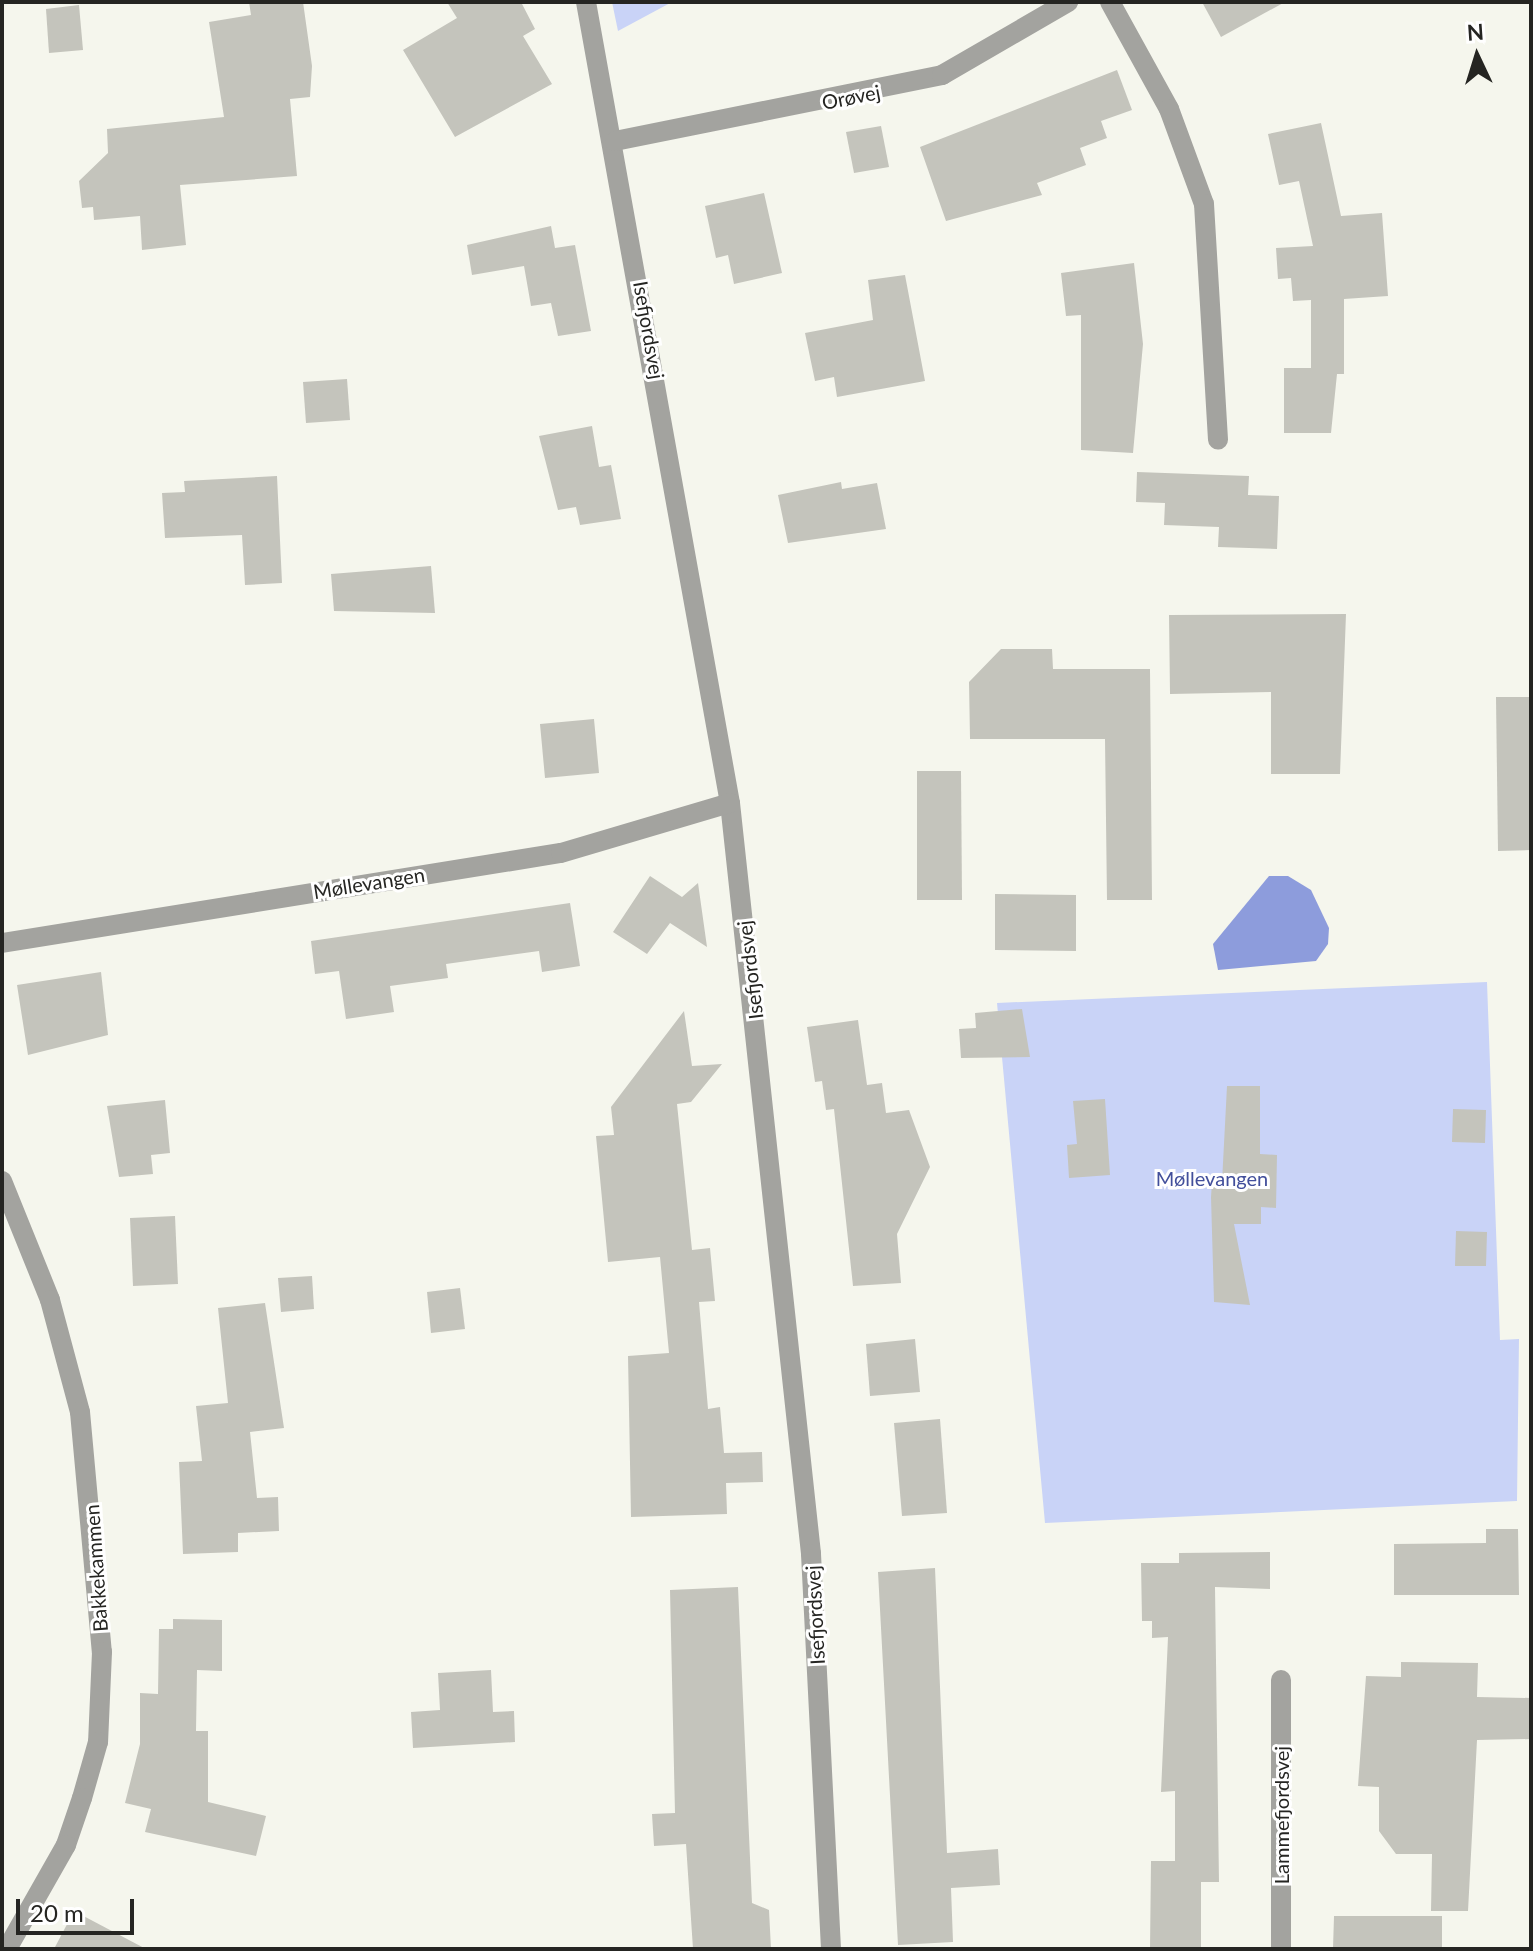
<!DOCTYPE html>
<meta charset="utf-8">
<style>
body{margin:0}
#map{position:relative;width:1533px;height:1951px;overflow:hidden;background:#f5f6ed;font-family:Lato,sans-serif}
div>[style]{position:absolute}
.green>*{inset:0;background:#c9d3f7}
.water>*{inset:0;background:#8d9cdc}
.building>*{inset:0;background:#c4c4bc}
.minor>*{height:20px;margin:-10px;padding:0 10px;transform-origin:10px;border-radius:10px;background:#a3a39f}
span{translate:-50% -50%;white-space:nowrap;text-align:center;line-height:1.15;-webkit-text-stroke:6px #fff;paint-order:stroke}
.street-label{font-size:20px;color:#252522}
.park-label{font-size:20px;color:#424f9b}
.frame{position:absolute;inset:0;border:4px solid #252522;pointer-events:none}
.north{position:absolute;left:1437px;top:16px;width:80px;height:80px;-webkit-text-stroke:6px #fff;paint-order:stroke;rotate:356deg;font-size:22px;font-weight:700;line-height:32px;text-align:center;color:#252522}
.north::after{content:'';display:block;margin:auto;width:28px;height:36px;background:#252522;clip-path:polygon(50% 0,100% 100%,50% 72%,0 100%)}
.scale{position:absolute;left:16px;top:1899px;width:118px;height:36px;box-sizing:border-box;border:4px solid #252522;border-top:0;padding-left:10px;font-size:24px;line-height:28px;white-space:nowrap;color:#252522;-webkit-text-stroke:6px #fff;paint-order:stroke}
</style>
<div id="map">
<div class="green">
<i style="clip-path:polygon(612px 2px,672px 2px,618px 31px)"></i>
<i style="clip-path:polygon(1487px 982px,1500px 1340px,1519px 1339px,1517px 1501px,1045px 1523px,997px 1003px)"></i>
</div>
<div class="water">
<i style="clip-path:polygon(1269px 876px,1288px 876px,1311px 890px,1329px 928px,1328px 944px,1316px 961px,1218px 970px,1213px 944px)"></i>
</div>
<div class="building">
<i style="clip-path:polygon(249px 2px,303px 2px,312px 66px,310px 97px,290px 99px,297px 176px,180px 185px,186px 245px,142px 250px,140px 216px,94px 220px,93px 207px,82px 208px,79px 181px,108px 153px,107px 129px,224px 117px,209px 22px,251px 15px)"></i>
<i style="clip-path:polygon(447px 2px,521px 2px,535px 29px,523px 36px,552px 84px,455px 137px,403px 50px,457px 18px)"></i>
<i style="clip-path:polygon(1202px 2px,1285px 2px,1221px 37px)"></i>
<i style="clip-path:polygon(79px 5px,83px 50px,49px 53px,46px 9px)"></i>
<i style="clip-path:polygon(1117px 70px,1132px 110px,1101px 121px,1107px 138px,1080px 148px,1086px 165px,1037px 183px,1042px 195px,946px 221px,920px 147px)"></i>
<i style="clip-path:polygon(1321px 123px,1341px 216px,1382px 213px,1388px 296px,1344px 299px,1344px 374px,1337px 374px,1331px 433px,1284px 433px,1284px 368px,1311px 368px,1311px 300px,1293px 301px,1291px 278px,1278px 279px,1276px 248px,1313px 246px,1299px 181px,1279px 185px,1268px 134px)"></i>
<i style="clip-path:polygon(881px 126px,889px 167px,854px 173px,846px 132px)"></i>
<i style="clip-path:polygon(764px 193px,782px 273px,734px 284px,728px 255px,716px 258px,705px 206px)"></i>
<i style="clip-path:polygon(551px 226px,555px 248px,575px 245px,591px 331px,558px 336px,551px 303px,531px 306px,524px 266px,472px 275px,467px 245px)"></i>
<i style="clip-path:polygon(1134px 263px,1143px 344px,1133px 453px,1081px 450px,1081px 315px,1066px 316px,1061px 273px)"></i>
<i style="clip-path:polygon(905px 275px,925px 381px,837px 397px,834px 377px,815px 381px,805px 333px,873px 320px,868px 280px)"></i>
<i style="clip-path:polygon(347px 379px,350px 420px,306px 423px,303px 382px)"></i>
<i style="clip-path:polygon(592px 426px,599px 467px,611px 465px,621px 519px,580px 525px,576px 507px,558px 510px,539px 436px)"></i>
<i style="clip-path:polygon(1137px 472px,1249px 476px,1248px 495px,1279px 496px,1277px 549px,1218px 547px,1219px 527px,1164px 525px,1165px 503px,1136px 502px)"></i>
<i style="clip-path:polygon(277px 476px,282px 583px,245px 585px,242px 535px,165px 538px,162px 493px,185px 492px,184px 481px)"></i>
<i style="clip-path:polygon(841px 482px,842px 489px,877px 483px,886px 529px,788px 543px,778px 495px)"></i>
<i style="clip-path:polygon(431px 566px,435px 613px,334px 611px,331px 574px)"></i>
<i style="clip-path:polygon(1346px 614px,1340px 774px,1271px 774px,1271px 692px,1170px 694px,1169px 615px)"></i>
<i style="clip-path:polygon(1001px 649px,1052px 649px,1053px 669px,1150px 669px,1152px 900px,1107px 900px,1105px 739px,970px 739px,969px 682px)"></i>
<i style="clip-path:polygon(1496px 697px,1531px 697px,1531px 850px,1498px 851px)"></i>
<i style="clip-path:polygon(594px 719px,599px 773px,545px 778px,540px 724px)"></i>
<i style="clip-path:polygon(917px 771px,961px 771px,962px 900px,917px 900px)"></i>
<i style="clip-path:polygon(650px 876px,682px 897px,698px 883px,707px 947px,670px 923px,647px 954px,613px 932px)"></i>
<i style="clip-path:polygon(995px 894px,1076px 895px,1076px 951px,995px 950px)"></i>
<i style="clip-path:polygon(570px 903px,580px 966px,542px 972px,539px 951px,446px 964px,448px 978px,390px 986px,394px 1012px,346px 1019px,339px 971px,315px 974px,311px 941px)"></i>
<i style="clip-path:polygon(101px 972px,108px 1035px,28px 1055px,17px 985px)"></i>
<i style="clip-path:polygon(1022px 1009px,1030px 1057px,961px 1058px,959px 1029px,976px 1028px,975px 1013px)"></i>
<i style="clip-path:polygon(684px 1011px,692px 1066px,722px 1064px,691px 1102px,677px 1104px,692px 1250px,710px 1248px,715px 1301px,699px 1302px,708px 1409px,720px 1407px,724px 1453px,762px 1452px,763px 1482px,726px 1483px,727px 1514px,631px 1517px,628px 1356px,669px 1353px,660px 1257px,608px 1262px,596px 1136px,614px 1135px,611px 1107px)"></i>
<i style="clip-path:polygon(858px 1020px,867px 1085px,882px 1083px,886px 1113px,909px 1110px,930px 1167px,897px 1234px,901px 1283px,853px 1286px,834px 1109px,826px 1110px,822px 1081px,815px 1082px,807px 1027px)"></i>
<i style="clip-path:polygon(1227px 1086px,1260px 1086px,1260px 1154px,1277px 1155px,1276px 1208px,1261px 1207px,1261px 1224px,1234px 1224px,1250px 1305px,1214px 1302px,1211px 1197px,1212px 1182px,1222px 1182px)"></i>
<i style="clip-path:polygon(1105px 1099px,1110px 1175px,1069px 1178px,1067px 1145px,1077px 1144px,1073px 1101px)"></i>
<i style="clip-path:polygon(165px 1100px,170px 1153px,151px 1155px,153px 1174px,119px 1177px,107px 1106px)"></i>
<i style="clip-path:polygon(1453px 1109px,1486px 1110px,1485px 1143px,1452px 1142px)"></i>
<i style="clip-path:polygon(175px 1216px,178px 1284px,133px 1286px,130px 1218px)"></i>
<i style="clip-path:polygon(1456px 1231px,1487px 1232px,1486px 1266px,1455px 1266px)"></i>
<i style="clip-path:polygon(312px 1276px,314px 1309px,281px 1312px,278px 1278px)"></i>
<i style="clip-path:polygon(460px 1288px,465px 1329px,431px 1333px,427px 1292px)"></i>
<i style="clip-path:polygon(265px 1303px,284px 1428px,250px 1432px,257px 1498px,278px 1497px,279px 1531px,238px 1533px,238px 1552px,183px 1554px,179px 1462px,202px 1461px,196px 1406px,228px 1403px,218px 1308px)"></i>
<i style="clip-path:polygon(915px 1339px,920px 1392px,870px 1396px,866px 1344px)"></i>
<i style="clip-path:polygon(940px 1419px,947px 1513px,902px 1516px,894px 1423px)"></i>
<i style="clip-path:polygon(1486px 1529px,1518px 1529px,1519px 1595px,1394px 1595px,1394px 1544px,1486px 1543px)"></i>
<i style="clip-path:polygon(1270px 1552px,1270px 1589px,1215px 1587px,1219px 1882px,1201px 1882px,1201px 1949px,1150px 1949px,1151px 1861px,1175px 1861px,1175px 1791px,1161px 1792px,1168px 1637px,1152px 1638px,1152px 1621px,1142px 1621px,1141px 1563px,1179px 1563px,1179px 1553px)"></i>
<i style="clip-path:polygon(935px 1568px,947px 1853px,998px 1849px,1000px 1885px,951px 1888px,953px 1942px,898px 1945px,878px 1572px)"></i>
<i style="clip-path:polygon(738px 1587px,752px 1903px,769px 1910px,771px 1949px,693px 1949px,686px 1844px,654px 1846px,652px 1814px,675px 1813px,670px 1590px)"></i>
<i style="clip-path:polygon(173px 1619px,222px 1620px,222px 1671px,197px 1670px,196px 1731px,208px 1731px,208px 1802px,266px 1816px,256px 1856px,145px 1832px,151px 1809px,125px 1803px,140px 1744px,140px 1693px,158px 1694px,159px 1629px,173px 1629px)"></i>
<i style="clip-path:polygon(1401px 1662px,1478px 1663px,1477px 1697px,1531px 1698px,1531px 1739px,1477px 1740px,1468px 1911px,1431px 1911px,1432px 1854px,1396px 1854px,1379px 1831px,1379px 1787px,1358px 1786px,1366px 1676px,1401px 1677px)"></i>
<i style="clip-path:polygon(491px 1670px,493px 1712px,514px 1711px,515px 1742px,413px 1748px,411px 1712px,440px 1710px,438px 1673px)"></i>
<i style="clip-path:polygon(74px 1911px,146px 1949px,54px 1949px)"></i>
<i style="clip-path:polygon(1334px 1916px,1442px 1916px,1442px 1949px,1333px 1949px)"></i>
</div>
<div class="minor">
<i style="left:586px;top:2px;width:814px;rotate:79.81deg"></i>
<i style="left:730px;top:803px;width:755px;rotate:83.84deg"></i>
<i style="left:811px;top:1554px;width:396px;rotate:87.1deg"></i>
<i style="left:1110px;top:2px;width:122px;rotate:61.1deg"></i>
<i style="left:1169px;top:109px;width:101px;rotate:69.8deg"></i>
<i style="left:1204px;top:204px;width:236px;rotate:86.6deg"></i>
<i style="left:615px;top:141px;width:334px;rotate:-11.4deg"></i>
<i style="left:942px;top:75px;width:146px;rotate:-30.1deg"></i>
<i style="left:2px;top:943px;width:566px;rotate:-9.15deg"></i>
<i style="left:561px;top:853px;width:176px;rotate:-16.5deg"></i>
<i style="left:2px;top:1181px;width:128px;rotate:68deg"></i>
<i style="left:50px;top:1300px;width:116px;rotate:75deg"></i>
<i style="left:80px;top:1412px;width:241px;rotate:84.8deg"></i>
<i style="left:102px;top:1652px;width:90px;rotate:92.5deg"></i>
<i style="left:98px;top:1742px;width:58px;rotate:105.9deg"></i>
<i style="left:82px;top:1798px;width:50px;rotate:108.8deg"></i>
<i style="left:66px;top:1845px;width:120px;rotate:119.6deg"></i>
<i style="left:1281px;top:1680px;width:269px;rotate:90deg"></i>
</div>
<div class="street-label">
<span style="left:851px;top:97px;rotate:-11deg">Orøvej</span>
<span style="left:649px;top:330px;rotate:80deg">Isefjordsvej</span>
<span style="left:369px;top:883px;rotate:-9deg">Møllevangen</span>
<span style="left:750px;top:970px;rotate:-97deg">Isefjordsvej</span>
<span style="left:96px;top:1568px;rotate:-94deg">Bakkekammen</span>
<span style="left:815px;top:1615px;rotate:-93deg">Isefjordsvej</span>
<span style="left:1281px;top:1815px;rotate:-90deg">Lammefjordsvej</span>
</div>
<div class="park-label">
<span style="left:1212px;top:1178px">Møllevangen</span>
</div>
<div class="frame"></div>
<div class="north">N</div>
<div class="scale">20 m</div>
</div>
